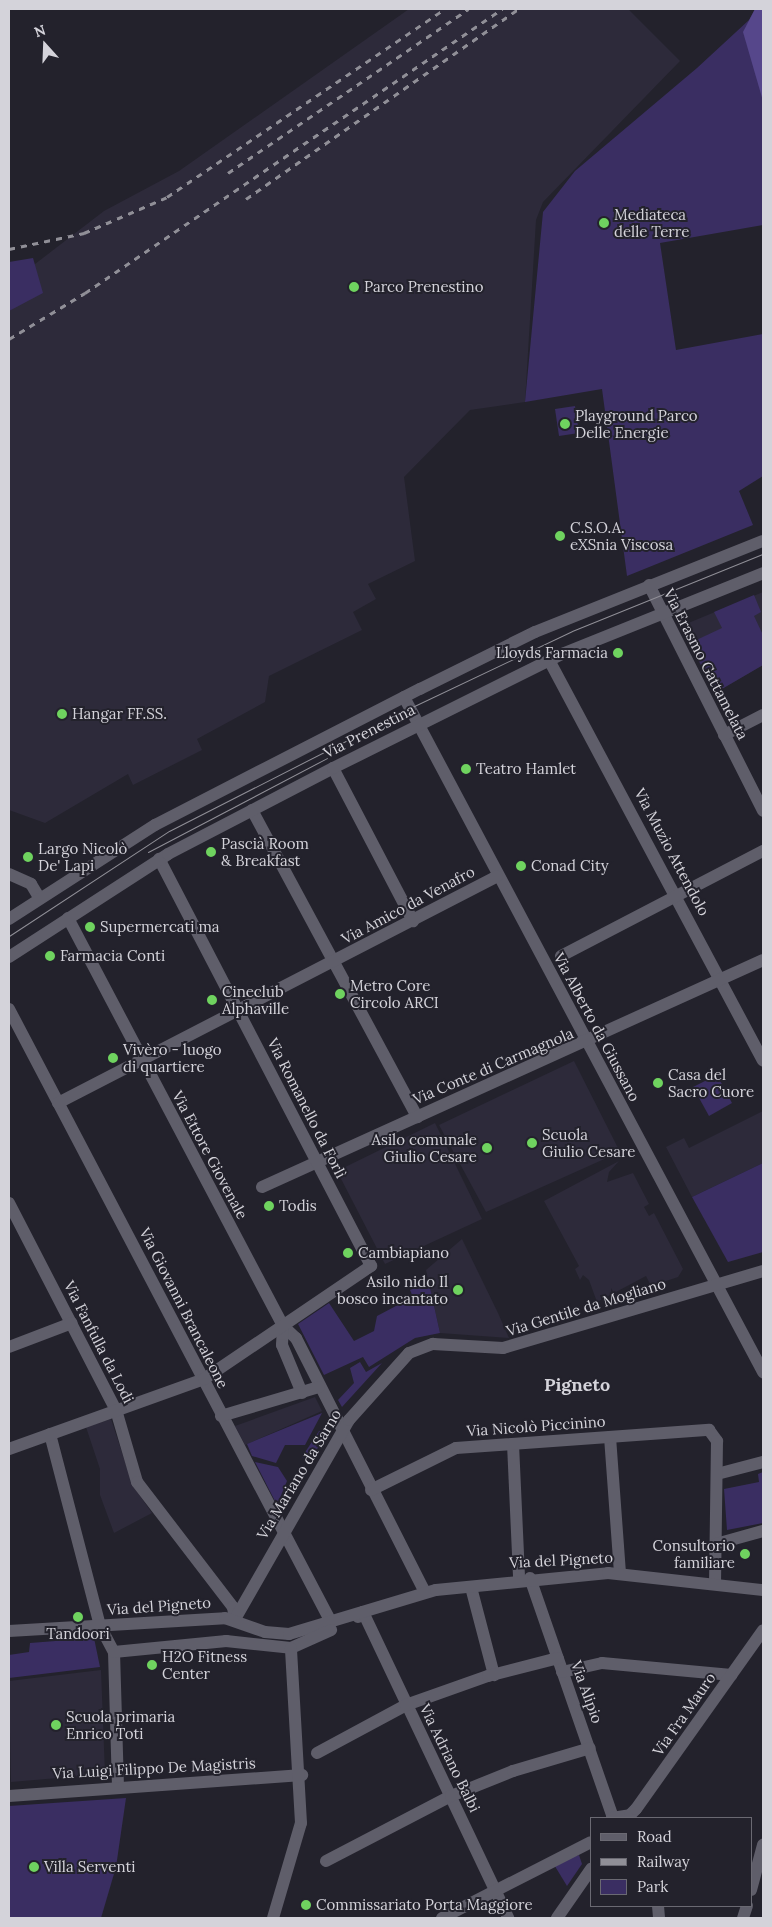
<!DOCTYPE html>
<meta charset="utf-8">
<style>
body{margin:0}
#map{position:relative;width:772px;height:1927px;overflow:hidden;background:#23222c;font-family:Lora,serif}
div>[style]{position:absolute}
.built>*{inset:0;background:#2d2a3a}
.green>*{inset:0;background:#3a2e62}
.forest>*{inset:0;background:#56478b}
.street>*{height:12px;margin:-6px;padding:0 6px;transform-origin:6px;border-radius:6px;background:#5f5e6a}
.secondary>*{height:12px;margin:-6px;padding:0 6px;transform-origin:6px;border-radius:6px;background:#5f5e6a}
.tram>*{height:1px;margin:-0.5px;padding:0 0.5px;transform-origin:0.5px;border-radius:0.5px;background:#908f97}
.rail>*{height:3px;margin-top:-1.5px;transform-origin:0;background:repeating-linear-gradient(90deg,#908f97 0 6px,transparent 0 12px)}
.dots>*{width:14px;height:14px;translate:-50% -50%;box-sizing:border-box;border:2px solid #23222c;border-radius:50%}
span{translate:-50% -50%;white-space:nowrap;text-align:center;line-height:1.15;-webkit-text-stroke:4px #23222c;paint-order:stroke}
.poi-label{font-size:15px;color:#d4d3da}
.left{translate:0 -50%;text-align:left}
.right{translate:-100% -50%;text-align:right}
.street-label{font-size:15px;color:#d4d3da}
.quarter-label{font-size:18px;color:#d4d3da;font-weight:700}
.frame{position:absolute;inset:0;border:10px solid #d4d3da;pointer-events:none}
.legend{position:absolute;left:590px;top:1817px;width:162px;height:90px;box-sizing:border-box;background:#23222c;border:1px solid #6a6972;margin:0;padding:6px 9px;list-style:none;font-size:15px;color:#d4d3da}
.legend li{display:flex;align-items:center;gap:10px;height:25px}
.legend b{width:25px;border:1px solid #6a6972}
.north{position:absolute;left:20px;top:20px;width:50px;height:50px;-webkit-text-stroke:4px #23222c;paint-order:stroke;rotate:340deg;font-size:14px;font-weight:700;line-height:20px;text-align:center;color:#d4d3da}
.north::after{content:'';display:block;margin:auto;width:18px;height:22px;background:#d4d3da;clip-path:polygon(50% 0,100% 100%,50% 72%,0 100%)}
</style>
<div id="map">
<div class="built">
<i style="clip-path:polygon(409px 9px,628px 9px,680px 61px,543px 202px,536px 220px,525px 402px,470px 410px,404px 477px,415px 561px,368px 584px,376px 599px,353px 612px,362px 630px,269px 676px,265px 702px,197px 739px,202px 750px,133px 785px,128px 774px,45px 823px,9px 810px,9px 284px,104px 211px,179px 171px)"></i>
<i style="clip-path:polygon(763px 592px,763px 665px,715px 693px,684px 633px,686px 624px)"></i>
<i style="clip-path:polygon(574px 1061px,620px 1152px,486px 1212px,439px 1125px)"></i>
<i style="clip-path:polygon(763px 1111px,763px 1163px,692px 1197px,666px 1147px,684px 1138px,689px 1148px)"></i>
<i style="clip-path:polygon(435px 1123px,482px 1219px,385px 1264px,337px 1171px)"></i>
<i style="clip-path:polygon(619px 1161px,609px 1172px,607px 1182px,633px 1173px,649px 1204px,644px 1207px,649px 1216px,654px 1213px,683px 1269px,678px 1277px,651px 1286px,646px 1276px,597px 1302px,589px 1280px,583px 1275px,580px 1280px,575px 1269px,579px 1266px,544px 1201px)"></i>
<i style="clip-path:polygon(462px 1239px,498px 1313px,509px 1338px,440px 1333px,426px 1270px)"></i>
<i style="clip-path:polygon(315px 1397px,322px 1411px,245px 1445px,235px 1426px)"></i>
<i style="clip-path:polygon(111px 1419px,133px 1486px,152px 1513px,114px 1533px,100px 1495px,100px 1469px,86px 1427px)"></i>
<i style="clip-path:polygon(101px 1670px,105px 1774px,11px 1782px,9px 1681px)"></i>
</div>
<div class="green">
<i style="clip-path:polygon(755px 9px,763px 9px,763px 225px,660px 243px,676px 350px,763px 334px,763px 476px,739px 491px,753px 525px,627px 576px,602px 389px,525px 402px,543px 212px,575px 171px,697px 68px,749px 20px)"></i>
<i style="clip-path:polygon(33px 258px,43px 293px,9px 311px,9px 262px)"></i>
<i style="clip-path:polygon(575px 406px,579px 433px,559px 436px,555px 409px)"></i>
<i style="clip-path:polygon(754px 595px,761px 612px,754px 616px,763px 635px,763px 665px,715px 693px,690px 643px,722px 628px,714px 612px)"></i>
<i style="clip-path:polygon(717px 1075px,732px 1103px,709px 1116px,693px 1087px)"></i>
<i style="clip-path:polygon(763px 1163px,763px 1252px,728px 1262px,692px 1197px)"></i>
<i style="clip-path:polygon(429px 1283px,440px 1333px,415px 1338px,369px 1367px,363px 1357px,324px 1375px,298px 1324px,329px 1303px,354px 1341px,374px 1331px,377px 1316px,413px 1297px,410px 1290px)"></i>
<i style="clip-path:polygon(360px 1362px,366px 1372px,382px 1363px,342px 1407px,338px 1400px,354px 1383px,350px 1368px)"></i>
<i style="clip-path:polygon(322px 1413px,305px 1445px,285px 1445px,276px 1463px,252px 1456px,247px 1444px)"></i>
<i style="clip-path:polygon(330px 1429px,309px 1462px,302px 1457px,319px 1431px)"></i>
<i style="clip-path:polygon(255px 1462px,278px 1467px,287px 1481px,277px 1505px)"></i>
<i style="clip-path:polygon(763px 1472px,763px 1523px,727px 1530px,724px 1489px,759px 1482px,758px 1474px)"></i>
<i style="clip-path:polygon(94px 1638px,100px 1667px,9px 1678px,9px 1655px,29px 1652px,30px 1643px)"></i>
<i style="clip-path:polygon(126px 1798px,116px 1867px,101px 1918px,9px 1918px,9px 1806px)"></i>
<i style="clip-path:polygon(579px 1855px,582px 1864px,567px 1886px,553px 1863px)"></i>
</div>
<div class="forest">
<i style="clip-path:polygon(755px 9px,763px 9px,763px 101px,743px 32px)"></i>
</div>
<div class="street">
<i style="left:649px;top:585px;width:253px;rotate:63.2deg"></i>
<i style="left:549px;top:660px;width:454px;rotate:61.9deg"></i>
<i style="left:404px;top:697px;width:765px;rotate:61.99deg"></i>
<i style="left:724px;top:735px;width:44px;rotate:-27.1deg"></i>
<i style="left:333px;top:768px;width:173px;rotate:62.4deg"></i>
<i style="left:252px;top:810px;width:349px;rotate:61.7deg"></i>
<i style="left:9px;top:874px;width:24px;rotate:24deg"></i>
<i style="left:31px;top:884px;width:17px;rotate:59deg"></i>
<i style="left:68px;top:918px;width:461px;rotate:62.2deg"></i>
<i style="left:283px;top:1326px;width:18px;rotate:43deg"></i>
<i style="left:296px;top:1338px;width:285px;rotate:63.1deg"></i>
<i style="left:561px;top:956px;width:228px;rotate:-27.5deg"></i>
<i style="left:9px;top:1009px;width:692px;rotate:62.29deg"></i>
<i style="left:58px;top:1103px;width:494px;rotate:-27.3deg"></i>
<i style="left:262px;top:1187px;width:550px;rotate:-24.37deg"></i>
<i style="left:9px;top:1203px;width:233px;rotate:62.7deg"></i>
<i style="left:116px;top:1410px;width:75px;rotate:73.7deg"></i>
<i style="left:137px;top:1482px;width:158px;rotate:52.5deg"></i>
<i style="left:233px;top:1607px;width:12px;rotate:81deg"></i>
<i style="left:283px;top:1326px;width:19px;rotate:93deg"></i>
<i style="left:282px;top:1345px;width:52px;rotate:67.4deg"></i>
<i style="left:9px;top:1347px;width:67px;rotate:-20.9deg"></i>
<i style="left:221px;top:1416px;width:102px;rotate:-16.5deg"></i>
<i style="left:50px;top:1434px;width:198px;rotate:75.4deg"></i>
<i style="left:100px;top:1626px;width:30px;rotate:62deg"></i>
<i style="left:114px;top:1652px;width:135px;rotate:88.3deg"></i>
<i style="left:610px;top:1437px;width:136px;rotate:85.8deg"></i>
<i style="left:513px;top:1444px;width:134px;rotate:87.4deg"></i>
<i style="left:9px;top:1449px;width:207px;rotate:-19.7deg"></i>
<i style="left:204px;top:1379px;width:202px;rotate:-34.1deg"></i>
<i style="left:371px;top:1266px;width:459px;rotate:-117.5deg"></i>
<i style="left:717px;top:1474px;width:48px;rotate:-14.6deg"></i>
<i style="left:371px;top:1490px;width:95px;rotate:-26.3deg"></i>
<i style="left:456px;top:1448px;width:254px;rotate:-4.1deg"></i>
<i style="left:709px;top:1430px;width:14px;rotate:54deg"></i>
<i style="left:717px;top:1441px;width:142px;rotate:90.8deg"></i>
<i style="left:716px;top:1544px;width:49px;rotate:-15.5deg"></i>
<i style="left:530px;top:1578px;width:254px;rotate:70.9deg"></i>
<i style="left:472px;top:1591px;width:87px;rotate:75.3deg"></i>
<i style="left:358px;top:1617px;width:7px;rotate:-45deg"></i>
<i style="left:363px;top:1612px;width:339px;rotate:64.6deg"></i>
<i style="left:235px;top:1619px;width:229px;rotate:-60.2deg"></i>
<i style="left:349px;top:1420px;width:90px;rotate:-48.2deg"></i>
<i style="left:409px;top:1353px;width:26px;rotate:-21deg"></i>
<i style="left:433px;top:1344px;width:70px;rotate:3.3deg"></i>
<i style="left:503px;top:1348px;width:271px;rotate:-16.5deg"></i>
<i style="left:9px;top:1631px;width:216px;rotate:-3.4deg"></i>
<i style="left:225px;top:1618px;width:42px;rotate:19.3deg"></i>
<i style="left:265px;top:1632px;width:24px;rotate:5deg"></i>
<i style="left:289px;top:1634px;width:153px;rotate:-16.7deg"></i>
<i style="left:436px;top:1590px;width:173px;rotate:-5.6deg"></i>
<i style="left:608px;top:1573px;width:156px;rotate:6.3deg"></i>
<i style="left:114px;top:1652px;width:113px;rotate:-5.6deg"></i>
<i style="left:226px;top:1641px;width:65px;rotate:6.1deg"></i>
<i style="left:291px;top:1648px;width:44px;rotate:-24.2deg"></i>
<i style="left:562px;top:1672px;width:41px;rotate:-12.7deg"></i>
<i style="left:602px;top:1663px;width:130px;rotate:5.3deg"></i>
<i style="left:317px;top:1753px;width:101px;rotate:-28.3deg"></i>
<i style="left:406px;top:1705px;width:87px;rotate:-19.5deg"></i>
<i style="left:488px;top:1676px;width:72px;rotate:-14.4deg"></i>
<i style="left:9px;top:1796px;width:294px;rotate:-4.1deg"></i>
<i style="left:612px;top:1818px;width:18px;rotate:-9deg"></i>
<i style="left:630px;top:1815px;width:8px;rotate:-45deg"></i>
<i style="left:636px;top:1809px;width:219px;rotate:-54.6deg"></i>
<i style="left:326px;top:1861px;width:141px;rotate:-27.5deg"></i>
<i style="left:451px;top:1796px;width:67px;rotate:-22deg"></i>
<i style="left:513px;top:1771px;width:80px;rotate:-16.6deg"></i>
<i style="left:751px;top:1890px;width:47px;rotate:-75.1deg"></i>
<i style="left:658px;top:1906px;width:12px;rotate:85deg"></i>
<i style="left:273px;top:1918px;width:99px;rotate:-73.6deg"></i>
<i style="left:301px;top:1823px;width:175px;rotate:-93.3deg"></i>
<i style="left:442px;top:1918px;width:167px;rotate:-27deg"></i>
<i style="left:557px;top:1918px;width:60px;rotate:-55.2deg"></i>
<i style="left:743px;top:1918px;width:13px;rotate:-72deg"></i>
</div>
<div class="secondary">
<i style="left:9px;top:919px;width:174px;rotate:-32.8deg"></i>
<i style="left:155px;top:825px;width:298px;rotate:-27.2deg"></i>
<i style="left:420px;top:689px;width:128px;rotate:-26.4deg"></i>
<i style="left:535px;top:632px;width:245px;rotate:-21.8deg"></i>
<i style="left:9px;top:957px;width:189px;rotate:-32.9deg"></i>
<i style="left:168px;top:854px;width:186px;rotate:-27.5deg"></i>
<i style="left:333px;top:768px;width:256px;rotate:-26.5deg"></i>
<i style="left:562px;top:654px;width:217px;rotate:-21.9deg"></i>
</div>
<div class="tram">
<i style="left:148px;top:852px;width:202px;rotate:-27.7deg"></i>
<i style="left:9px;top:936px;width:191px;rotate:-33.3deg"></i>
<i style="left:169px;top:831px;width:271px;rotate:-27deg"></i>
<i style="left:410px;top:708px;width:179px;rotate:-25.4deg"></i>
<i style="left:572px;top:631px;width:206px;rotate:-22deg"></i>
</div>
<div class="rail">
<i style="left:228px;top:173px;width:291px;rotate:-34.3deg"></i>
<i style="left:246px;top:199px;width:332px;rotate:-34.9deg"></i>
<i style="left:9px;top:249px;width:77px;rotate:-12deg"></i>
<i style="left:84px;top:233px;width:90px;rotate:-23.4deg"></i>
<i style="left:167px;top:197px;width:336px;rotate:-34.1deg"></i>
<i style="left:9px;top:339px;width:89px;rotate:-31.2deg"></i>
<i style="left:85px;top:293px;width:505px;rotate:-34.26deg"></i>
</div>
<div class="dots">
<i style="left:604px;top:223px;background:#6fd35f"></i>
<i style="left:354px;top:287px;background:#6fd35f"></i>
<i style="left:565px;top:424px;background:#6fd35f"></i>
<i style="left:560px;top:536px;background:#6fd35f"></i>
<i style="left:618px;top:653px;background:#6fd35f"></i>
<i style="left:62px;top:714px;background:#6fd35f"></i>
<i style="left:466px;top:769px;background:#6fd35f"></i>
<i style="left:211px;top:852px;background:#6fd35f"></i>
<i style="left:28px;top:857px;background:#6fd35f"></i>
<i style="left:521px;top:866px;background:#6fd35f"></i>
<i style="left:90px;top:927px;background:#6fd35f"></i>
<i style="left:50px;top:956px;background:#6fd35f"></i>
<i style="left:340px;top:994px;background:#6fd35f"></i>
<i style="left:212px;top:1000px;background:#6fd35f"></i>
<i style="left:113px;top:1058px;background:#6fd35f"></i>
<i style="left:658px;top:1083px;background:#6fd35f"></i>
<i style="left:532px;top:1143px;background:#6fd35f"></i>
<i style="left:487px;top:1148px;background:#6fd35f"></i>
<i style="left:269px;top:1206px;background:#6fd35f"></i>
<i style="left:348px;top:1253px;background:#6fd35f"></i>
<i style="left:458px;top:1290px;background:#6fd35f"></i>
<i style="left:745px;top:1554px;background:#6fd35f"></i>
<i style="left:78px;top:1617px;background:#6fd35f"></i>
<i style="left:152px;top:1665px;background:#6fd35f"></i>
<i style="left:56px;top:1725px;background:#6fd35f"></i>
<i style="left:34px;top:1867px;background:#6fd35f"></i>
<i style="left:306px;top:1905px;background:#6fd35f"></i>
</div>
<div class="poi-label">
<span class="left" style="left:614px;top:223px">Mediateca<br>delle Terre</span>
<span class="left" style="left:364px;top:287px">Parco Prenestino</span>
<span class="left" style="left:575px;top:424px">Playground Parco<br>Delle Energie</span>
<span class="left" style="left:570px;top:536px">C.S.O.A.<br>eXSnia Viscosa</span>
<span class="right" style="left:608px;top:653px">Lloyds Farmacia</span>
<span class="left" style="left:72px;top:714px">Hangar FF.SS.</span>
<span class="left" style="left:476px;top:769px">Teatro Hamlet</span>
<span class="left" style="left:221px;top:852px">Pascià Room<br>&amp; Breakfast</span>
<span class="left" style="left:38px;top:857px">Largo Nicolò<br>De' Lapi</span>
<span class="left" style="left:531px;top:866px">Conad City</span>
<span class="left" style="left:100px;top:927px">Supermercati ma</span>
<span class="left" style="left:60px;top:956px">Farmacia Conti</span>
<span class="left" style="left:350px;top:994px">Metro Core<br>Circolo ARCI</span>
<span class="left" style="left:222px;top:1000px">Cineclub<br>Alphaville</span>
<span class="left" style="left:123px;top:1058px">Vivèro - luogo<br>di quartiere</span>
<span class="left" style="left:668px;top:1083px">Casa del<br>Sacro Cuore</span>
<span class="left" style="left:542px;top:1143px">Scuola<br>Giulio Cesare</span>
<span class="right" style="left:477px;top:1148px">Asilo comunale<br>Giulio Cesare</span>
<span class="left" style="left:279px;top:1206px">Todis</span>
<span class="left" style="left:358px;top:1253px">Cambiapiano</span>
<span class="right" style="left:448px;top:1290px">Asilo nido Il<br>bosco incantato</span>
<span class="right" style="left:735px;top:1554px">Consultorio<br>familiare</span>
<span style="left:78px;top:1634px">Tandoori</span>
<span class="left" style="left:162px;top:1665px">H2O Fitness<br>Center</span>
<span class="left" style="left:66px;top:1725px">Scuola primaria<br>Enrico Toti</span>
<span class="left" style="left:44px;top:1867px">Villa Serventi</span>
<span class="left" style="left:316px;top:1905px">Commissariato Porta Maggiore</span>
</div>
<div class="street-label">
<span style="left:706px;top:664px;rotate:63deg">Via Erasmo Gattamelata</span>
<span style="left:369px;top:731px;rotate:-27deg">Via Prenestina</span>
<span style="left:672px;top:852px;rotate:62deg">Via Muzio Attendolo</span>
<span style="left:408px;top:905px;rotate:-28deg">Via Amico da Venafro</span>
<span style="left:597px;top:1027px;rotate:62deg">Via Alberto da Giussano</span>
<span style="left:493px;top:1066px;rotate:-23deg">Via Conte di Carmagnola</span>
<span style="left:307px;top:1108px;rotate:63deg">Via Romanello da Forlì</span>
<span style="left:210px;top:1155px;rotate:62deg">Via Ettore Giovenale</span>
<span style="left:586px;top:1307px;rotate:-17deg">Via Gentile da Mogliano</span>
<span style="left:184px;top:1308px;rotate:63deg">Via Giovanni Brancaleone</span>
<span style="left:99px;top:1342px;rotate:63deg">Via Fanfulla da Lodi</span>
<span style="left:536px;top:1426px;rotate:-4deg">Via Nicolò Piccinino</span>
<span style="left:299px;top:1474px;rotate:-59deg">Via Mariano da Sarno</span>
<span style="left:561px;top:1560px;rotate:-3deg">Via del Pigneto</span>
<span style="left:159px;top:1606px;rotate:-4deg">Via del Pigneto</span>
<span style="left:587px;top:1692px;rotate:70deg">Via Alipio</span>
<span style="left:684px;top:1714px;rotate:-55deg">Via Fra Mauro</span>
<span style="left:450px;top:1758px;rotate:64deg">Via Adriano Balbi</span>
<span style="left:154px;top:1768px;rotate:-3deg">Via Luigi Filippo De Magistris</span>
</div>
<div class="quarter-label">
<span style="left:577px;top:1385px">Pigneto</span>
</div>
<div class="frame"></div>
<ul class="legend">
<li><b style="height:6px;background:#5f5e6a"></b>Road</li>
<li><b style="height:6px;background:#908f97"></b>Railway</li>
<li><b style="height:14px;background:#3a2e62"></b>Park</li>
</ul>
<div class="north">N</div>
</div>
